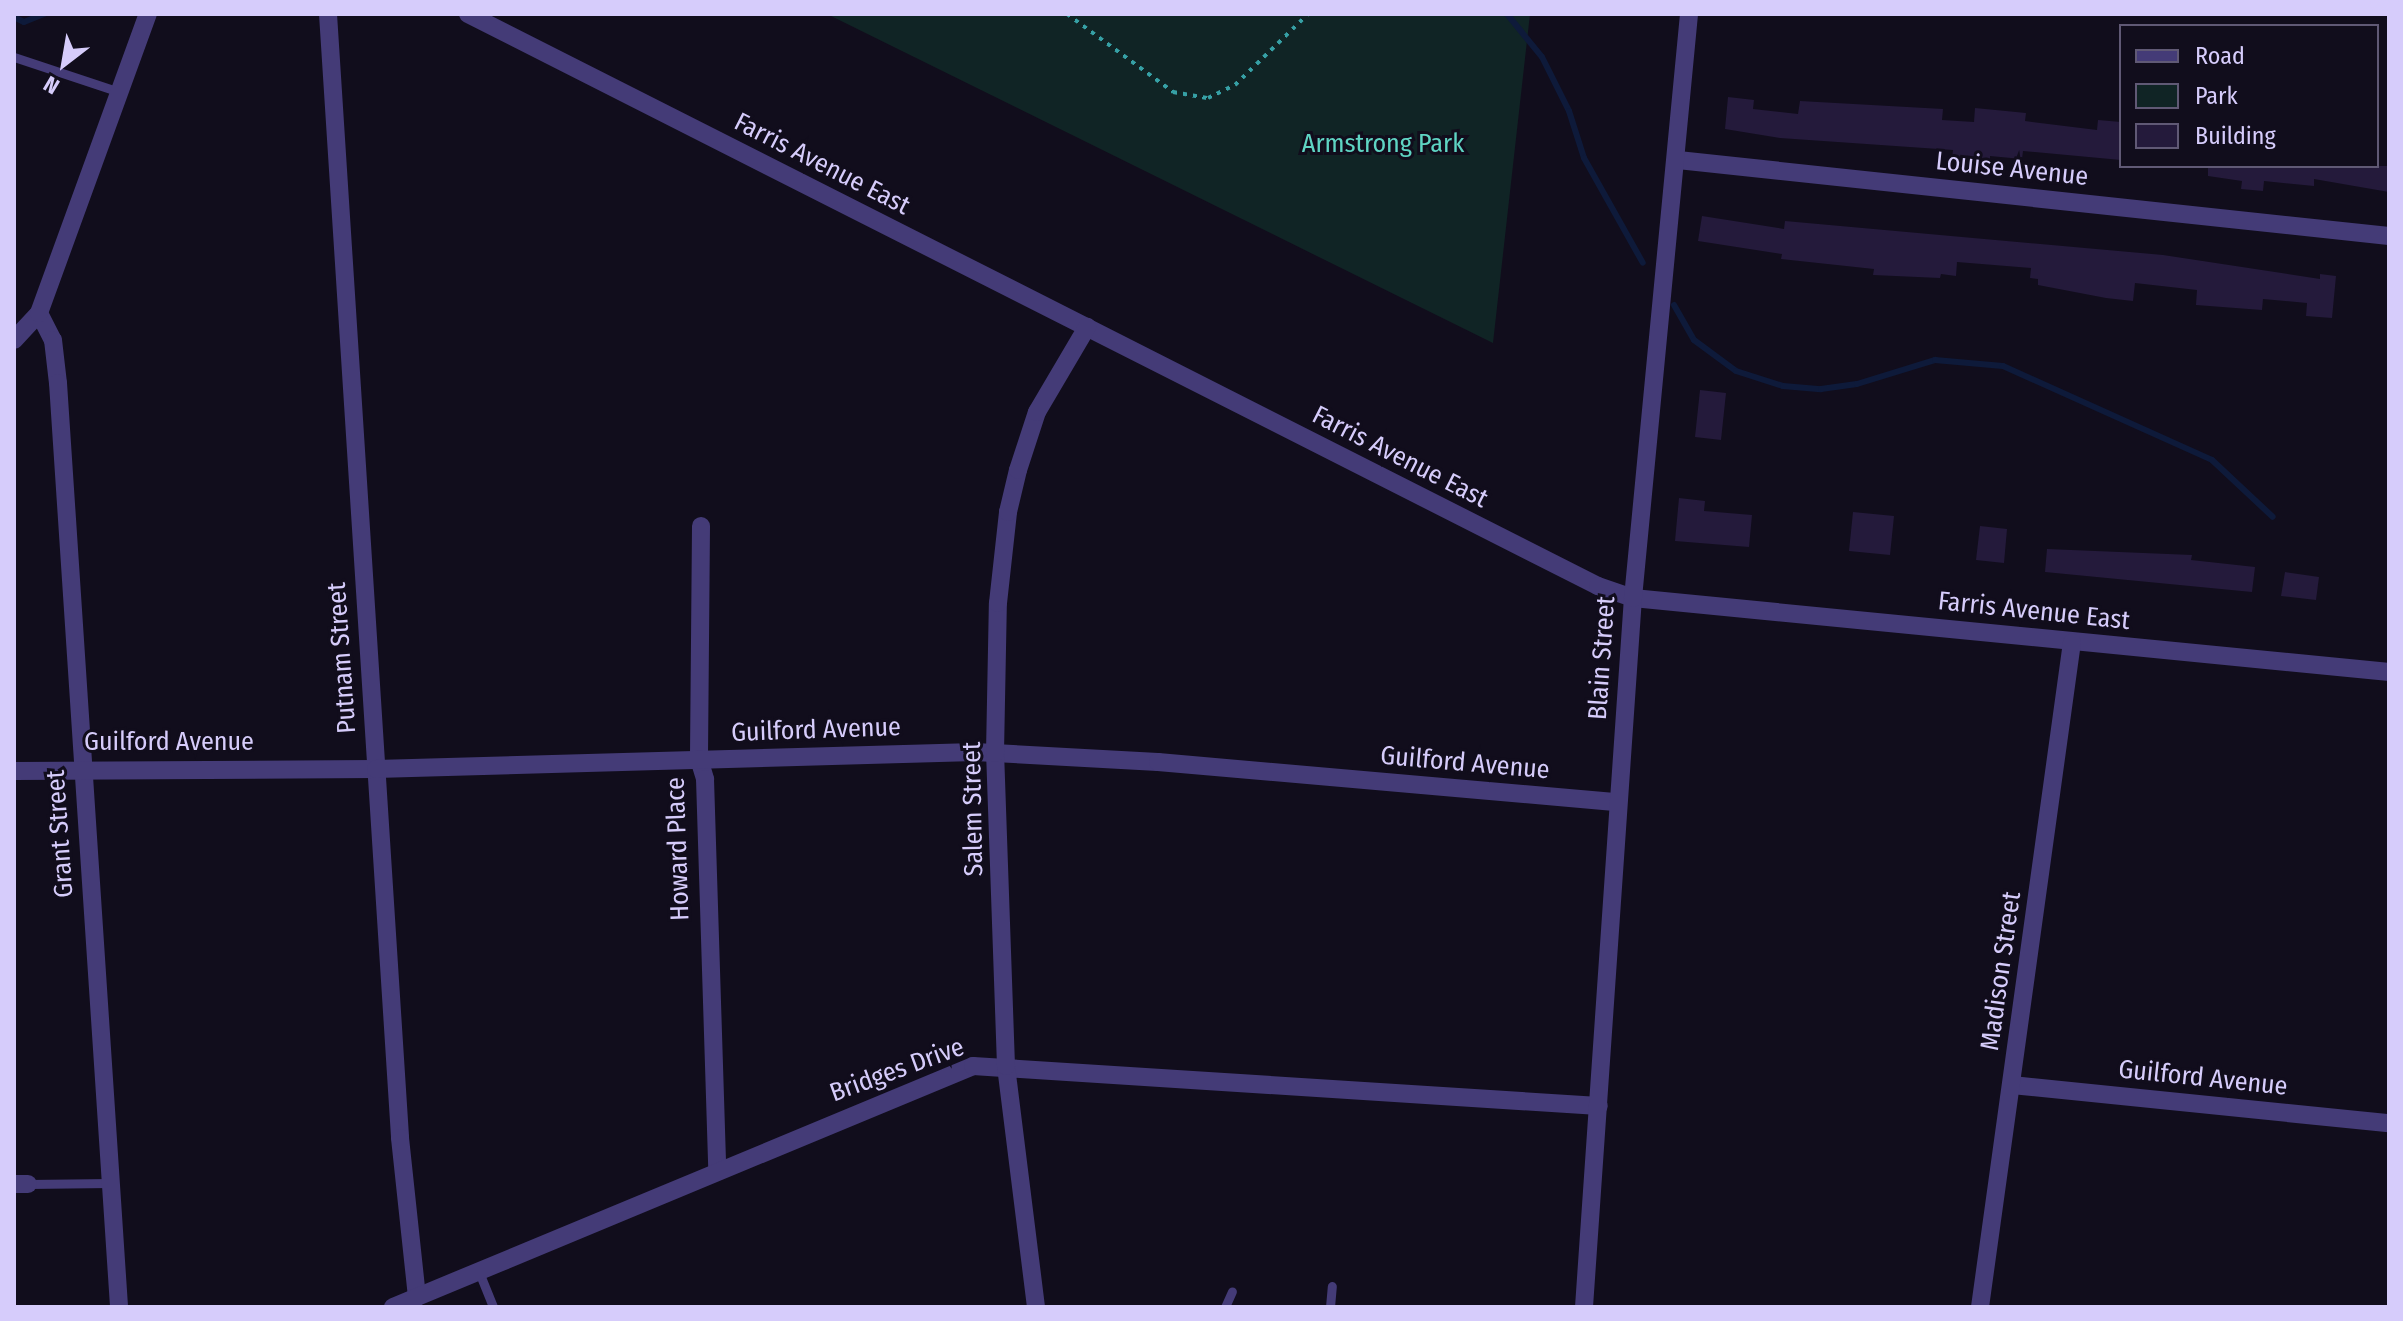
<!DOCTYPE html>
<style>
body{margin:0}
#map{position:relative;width:2403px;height:1321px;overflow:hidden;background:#110d1c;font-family:"Fira Sans Condensed",sans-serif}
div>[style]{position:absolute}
.green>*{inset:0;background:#102425}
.stream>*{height:6px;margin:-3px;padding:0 3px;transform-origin:3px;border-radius:3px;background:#0e1a3a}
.building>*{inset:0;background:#241a3b}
.path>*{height:4px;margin-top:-2px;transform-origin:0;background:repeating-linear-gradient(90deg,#36a0a5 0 4px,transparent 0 10px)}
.service>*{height:9px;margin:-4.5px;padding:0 4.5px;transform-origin:4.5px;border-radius:4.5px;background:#443b77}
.minor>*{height:18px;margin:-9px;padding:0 9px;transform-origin:9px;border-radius:9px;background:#443b77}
span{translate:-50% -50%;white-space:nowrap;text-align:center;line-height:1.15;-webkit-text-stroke:6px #110d1c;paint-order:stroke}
.park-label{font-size:26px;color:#5fd4c3}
.street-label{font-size:26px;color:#d6ccfb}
.frame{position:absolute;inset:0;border:16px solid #d6ccfb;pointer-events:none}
.legend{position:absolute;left:2119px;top:24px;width:260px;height:144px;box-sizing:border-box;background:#110d1c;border:2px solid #605975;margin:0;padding:10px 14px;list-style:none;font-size:24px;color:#d6ccfb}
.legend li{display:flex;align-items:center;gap:16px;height:40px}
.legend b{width:40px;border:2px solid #605975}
.north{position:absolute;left:24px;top:24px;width:80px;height:80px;-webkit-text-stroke:6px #110d1c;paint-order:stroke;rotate:211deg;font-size:22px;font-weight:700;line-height:32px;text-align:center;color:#d6ccfb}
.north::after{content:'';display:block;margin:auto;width:28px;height:36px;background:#d6ccfb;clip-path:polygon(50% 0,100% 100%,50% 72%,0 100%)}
</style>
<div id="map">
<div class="green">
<i style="clip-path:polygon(827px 14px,1530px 14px,1493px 343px)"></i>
</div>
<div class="stream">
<i style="left:1507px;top:14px;width:55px;rotate:50.9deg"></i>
<i style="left:1542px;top:57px;width:60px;rotate:63.4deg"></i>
<i style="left:1569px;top:111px;width:49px;rotate:72.3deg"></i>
<i style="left:1584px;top:158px;width:120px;rotate:60.7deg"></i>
<i style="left:14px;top:17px;width:11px;rotate:27deg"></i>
<i style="left:24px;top:22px;width:22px;rotate:-22deg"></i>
<i style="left:1674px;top:305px;width:40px;rotate:60.3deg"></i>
<i style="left:1694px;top:340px;width:52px;rotate:36.4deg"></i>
<i style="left:1736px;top:371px;width:49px;rotate:17.7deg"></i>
<i style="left:1783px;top:386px;width:38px;rotate:5deg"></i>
<i style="left:1821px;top:389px;width:36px;rotate:-8deg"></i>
<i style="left:1857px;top:384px;width:82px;rotate:-17.1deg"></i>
<i style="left:1935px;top:360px;width:68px;rotate:5deg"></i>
<i style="left:2003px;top:366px;width:229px;rotate:24.2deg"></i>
<i style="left:2212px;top:460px;width:83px;rotate:43.1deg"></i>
</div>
<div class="building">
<i style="clip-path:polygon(1728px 97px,1754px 100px,1753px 109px,1798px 114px,1800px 101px,1943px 109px,1942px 120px,1974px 122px,1975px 108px,2026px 113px,2025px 121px,2097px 130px,2098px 120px,2121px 122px,2121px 160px,2023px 151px,2022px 159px,1990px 156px,1990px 161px,1952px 158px,1953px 150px,1780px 138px,1725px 129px)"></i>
<i style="clip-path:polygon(2208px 166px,2389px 166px,2389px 192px,2314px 179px,2314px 186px,2264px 181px,2263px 191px,2241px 189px,2242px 181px,2208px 176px)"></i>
<i style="clip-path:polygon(1702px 216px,1784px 229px,1785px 221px,2163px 255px,2320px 279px,2320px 274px,2336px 276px,2332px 318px,2306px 316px,2307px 303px,2263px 299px,2262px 310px,2196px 305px,2197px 290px,2135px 283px,2133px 301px,2106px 298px,2038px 285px,2038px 279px,2030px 278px,2031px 268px,1957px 262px,1956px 276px,1941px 274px,1940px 278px,1873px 275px,1874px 269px,1781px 259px,1782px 254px,1698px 241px)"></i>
<i style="clip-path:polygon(1700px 390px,1726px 393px,1721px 440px,1695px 437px)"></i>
<i style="clip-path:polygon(1679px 498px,1705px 501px,1704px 511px,1752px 515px,1749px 547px,1675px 541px)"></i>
<i style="clip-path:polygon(1853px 512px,1894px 516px,1890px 555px,1849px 551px)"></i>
<i style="clip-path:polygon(1980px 526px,2007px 529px,2004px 563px,1976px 560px)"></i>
<i style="clip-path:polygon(2047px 549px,2192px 555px,2191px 560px,2255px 567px,2252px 592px,2045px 572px)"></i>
<i style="clip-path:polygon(2285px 572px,2319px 577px,2316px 600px,2281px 596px)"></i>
</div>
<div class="path">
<i style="left:1067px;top:14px;width:132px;rotate:36.3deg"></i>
<i style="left:1173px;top:92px;width:36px;rotate:10deg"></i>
<i style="left:1208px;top:98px;width:30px;rotate:-26deg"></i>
<i style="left:1235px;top:85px;width:102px;rotate:-44.2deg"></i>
</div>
<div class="service">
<i style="left:14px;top:57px;width:108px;rotate:18.3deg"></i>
<i style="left:28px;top:1184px;width:82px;rotate:-0.7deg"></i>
<i style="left:479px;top:1272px;width:38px;rotate:68deg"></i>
<i style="left:1225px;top:1307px;width:17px;rotate:-66deg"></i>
<i style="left:1330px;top:1307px;width:21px;rotate:-85deg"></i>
</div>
<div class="minor">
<i style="left:328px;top:14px;width:1126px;rotate:86.33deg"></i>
<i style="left:400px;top:1138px;width:160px;rotate:83.9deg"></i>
<i style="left:468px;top:14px;width:1267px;rotate:26.85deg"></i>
<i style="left:1598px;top:586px;width:37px;rotate:19deg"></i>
<i style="left:1633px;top:598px;width:760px;rotate:5.59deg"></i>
<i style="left:1678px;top:160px;width:715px;rotate:6.1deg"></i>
<i style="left:39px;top:313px;width:30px;rotate:63deg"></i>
<i style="left:53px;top:340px;width:43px;rotate:83.4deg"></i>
<i style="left:58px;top:383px;width:926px;rotate:86.22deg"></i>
<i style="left:14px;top:340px;width:37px;rotate:-47deg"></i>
<i style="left:39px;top:313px;width:318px;rotate:-70deg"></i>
<i style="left:701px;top:526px;width:233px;rotate:90.5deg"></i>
<i style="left:699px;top:759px;width:21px;rotate:73deg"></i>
<i style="left:705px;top:779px;width:391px;rotate:88.2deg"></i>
<i style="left:14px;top:771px;width:362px;rotate:-0.3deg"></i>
<i style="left:376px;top:769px;width:599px;rotate:-1.63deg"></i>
<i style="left:975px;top:752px;width:183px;rotate:3.1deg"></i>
<i style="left:1158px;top:762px;width:461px;rotate:5deg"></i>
<i style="left:2012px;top:1085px;width:379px;rotate:5.8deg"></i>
<i style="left:14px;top:1184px;width:14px"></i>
<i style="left:393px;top:1307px;width:628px;rotate:-22.56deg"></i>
<i style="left:973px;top:1066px;width:627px;rotate:3.66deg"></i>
<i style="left:1036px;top:1307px;width:243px;rotate:-97.1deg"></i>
<i style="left:1006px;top:1066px;width:313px;rotate:-92deg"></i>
<i style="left:995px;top:753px;width:150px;rotate:-88.9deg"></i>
<i style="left:998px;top:603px;width:92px;rotate:-83.7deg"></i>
<i style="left:1008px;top:512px;width:43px;rotate:-76.6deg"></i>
<i style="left:1018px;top:470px;width:61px;rotate:-71.9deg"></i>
<i style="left:1037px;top:412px;width:99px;rotate:-59.5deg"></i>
<i style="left:1584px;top:1307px;width:711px;rotate:-86.05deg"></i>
<i style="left:1633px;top:598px;width:587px;rotate:-84.52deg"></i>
<i style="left:1980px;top:1307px;width:671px;rotate:-82.12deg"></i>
</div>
<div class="park-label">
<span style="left:1383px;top:144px">Armstrong Park</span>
</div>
<div class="street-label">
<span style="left:822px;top:164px;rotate:27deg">Farris Avenue East</span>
<span style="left:2012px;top:169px;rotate:6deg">Louise Avenue</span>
<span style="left:1400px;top:457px;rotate:27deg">Farris Avenue East</span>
<span style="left:2034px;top:611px;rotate:6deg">Farris Avenue East</span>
<span style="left:342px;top:658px;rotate:-94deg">Putnam Street</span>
<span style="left:1602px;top:658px;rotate:-86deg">Blain Street</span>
<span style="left:816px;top:730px;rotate:-2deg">Guilford Avenue</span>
<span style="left:169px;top:742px">Guilford Avenue</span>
<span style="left:1465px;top:763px;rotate:5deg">Guilford Avenue</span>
<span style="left:973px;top:809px;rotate:-91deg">Salem Street</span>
<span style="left:60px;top:834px;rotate:-94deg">Grant Street</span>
<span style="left:678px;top:849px;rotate:-92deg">Howard Place</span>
<span style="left:2001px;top:971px;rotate:-82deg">Madison Street</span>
<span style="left:897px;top:1070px;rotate:-20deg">Bridges Drive</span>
<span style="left:2203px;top:1078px;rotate:6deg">Guilford Avenue</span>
</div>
<div class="frame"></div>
<ul class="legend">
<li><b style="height:10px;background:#443b77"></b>Road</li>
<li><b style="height:22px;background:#102425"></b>Park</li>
<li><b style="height:22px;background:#241a3b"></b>Building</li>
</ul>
<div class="north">N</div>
</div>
